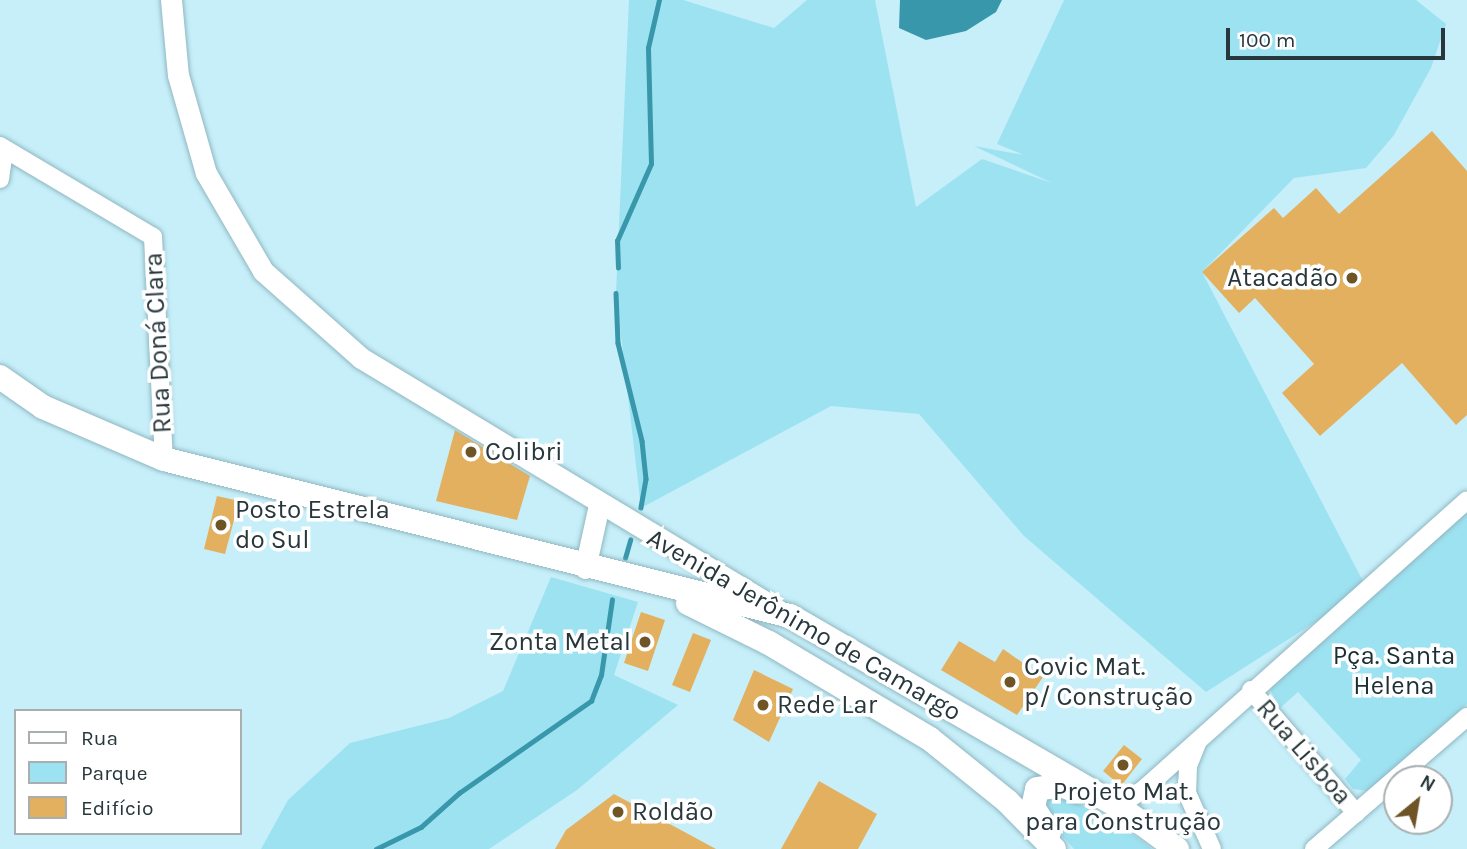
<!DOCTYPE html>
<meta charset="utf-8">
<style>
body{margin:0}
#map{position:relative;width:1467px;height:849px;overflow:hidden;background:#c6eff9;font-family:Karla,sans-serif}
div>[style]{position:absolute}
.green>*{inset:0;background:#9de2f1}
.water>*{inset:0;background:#3997ab}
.stream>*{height:4.5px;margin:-2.25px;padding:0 2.25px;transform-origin:2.25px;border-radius:2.25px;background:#3997ab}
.building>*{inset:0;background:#e3b060}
.roads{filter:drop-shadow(0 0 2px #90b7c1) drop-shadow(0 0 2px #90b7c1)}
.minor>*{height:18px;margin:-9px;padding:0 9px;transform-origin:9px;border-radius:9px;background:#fff}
.tertiary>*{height:21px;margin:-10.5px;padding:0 10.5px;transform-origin:10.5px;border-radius:10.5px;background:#fff}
.secondary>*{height:24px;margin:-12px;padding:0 12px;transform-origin:12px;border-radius:12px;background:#fff}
.dots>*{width:19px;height:19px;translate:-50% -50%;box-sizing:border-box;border:4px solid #fff;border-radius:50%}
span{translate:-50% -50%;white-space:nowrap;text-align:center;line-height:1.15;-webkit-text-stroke:7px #fff;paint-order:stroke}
.poi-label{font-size:26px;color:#27373b}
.right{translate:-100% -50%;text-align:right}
.left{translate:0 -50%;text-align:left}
.street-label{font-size:26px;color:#27373b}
.park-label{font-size:26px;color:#1a3034}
.legend{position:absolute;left:14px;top:709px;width:228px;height:126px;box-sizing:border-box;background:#fff;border:2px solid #a9afb1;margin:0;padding:9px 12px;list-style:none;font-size:21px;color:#27373b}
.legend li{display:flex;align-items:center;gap:14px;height:35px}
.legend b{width:35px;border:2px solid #a9afb1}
.north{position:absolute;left:1383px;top:765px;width:70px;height:70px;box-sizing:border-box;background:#fff;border:2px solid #a9afb1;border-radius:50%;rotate:30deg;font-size:19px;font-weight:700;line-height:28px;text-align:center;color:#27373b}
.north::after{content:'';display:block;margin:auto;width:24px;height:32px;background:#6f5426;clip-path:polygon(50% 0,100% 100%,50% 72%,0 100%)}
.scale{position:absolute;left:1226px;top:28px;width:219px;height:32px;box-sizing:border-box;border:4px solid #27373b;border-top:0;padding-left:9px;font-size:21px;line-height:24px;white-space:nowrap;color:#27373b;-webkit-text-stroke:5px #fff;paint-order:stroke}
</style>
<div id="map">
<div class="green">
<i style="clip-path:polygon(629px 0,683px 0,774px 28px,807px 0,875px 0,916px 207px,982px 159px,1052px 183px,974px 146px,1024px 155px,997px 144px,1064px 0,1416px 0,1446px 24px,1431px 68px,1394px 135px,1366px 168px,1294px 178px,1202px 272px,1367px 589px,1206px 692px,1024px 536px,919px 414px,831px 406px,641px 508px,616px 293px)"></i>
<i style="clip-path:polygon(1467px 510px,1467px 704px,1368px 791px,1353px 789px,1345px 779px,1361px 760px,1298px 692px,1279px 709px,1270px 689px,1275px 678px)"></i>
<i style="clip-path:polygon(551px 577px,638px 602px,614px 675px,678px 705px,577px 790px,489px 849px,261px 849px,288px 800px,350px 743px,449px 718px,503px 691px)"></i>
<i style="clip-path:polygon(1058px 791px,1136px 837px,1152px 849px,1074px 849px,1043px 814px,1041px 802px)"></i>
</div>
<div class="water">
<i style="clip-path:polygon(900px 0,1002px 0,996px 12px,966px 31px,926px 40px,899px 28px)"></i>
</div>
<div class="stream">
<i style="left:618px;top:268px;width:27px;rotate:-92deg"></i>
<i style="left:617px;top:241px;width:84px;rotate:-66.2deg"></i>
<i style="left:651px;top:164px;width:116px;rotate:-91.5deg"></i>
<i style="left:648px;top:48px;width:49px;rotate:-77.1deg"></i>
<i style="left:616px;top:293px;width:50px;rotate:87.7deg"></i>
<i style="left:618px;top:343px;width:101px;rotate:76.2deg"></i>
<i style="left:642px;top:441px;width:38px;rotate:84deg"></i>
<i style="left:646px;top:479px;width:29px;rotate:100deg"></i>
<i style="left:625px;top:558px;width:19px;rotate:-74deg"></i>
<i style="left:376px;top:849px;width:50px;rotate:-26.1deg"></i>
<i style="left:421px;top:827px;width:51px;rotate:-41.8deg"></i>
<i style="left:459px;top:793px;width:161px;rotate:-34.9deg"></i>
<i style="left:591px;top:701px;width:28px;rotate:-69deg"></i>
<i style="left:601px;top:675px;width:76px;rotate:-81.7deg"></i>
</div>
<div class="building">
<i style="clip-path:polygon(1432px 131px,1467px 171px,1467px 415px,1456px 425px,1402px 363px,1320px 436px,1282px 393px,1314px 364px,1255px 298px,1239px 313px,1202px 272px,1274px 208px,1283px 218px,1316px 188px,1339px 214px)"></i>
<i style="clip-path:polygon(455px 430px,530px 476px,517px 520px,436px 501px)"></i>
<i style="clip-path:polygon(217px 496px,239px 501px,225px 554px,204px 549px)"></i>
<i style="clip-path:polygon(641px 612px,665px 620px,648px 671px,624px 663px)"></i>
<i style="clip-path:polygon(693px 633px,711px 640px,690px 692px,672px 685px)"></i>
<i style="clip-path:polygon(959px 641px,995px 662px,1003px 649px,1043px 677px,1017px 715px,941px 670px)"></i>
<i style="clip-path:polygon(754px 670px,793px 689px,769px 742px,733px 720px)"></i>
<i style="clip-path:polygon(1124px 745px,1142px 759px,1121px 786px,1103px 771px)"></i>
<i style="clip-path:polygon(819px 781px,877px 814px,858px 849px,781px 849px)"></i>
<i style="clip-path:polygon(614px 794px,716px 849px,555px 849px,566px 830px)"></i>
</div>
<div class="roads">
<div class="minor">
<i style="left:0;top:146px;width:178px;rotate:30.7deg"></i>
<i style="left:153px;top:237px;width:222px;rotate:87.2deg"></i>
<i style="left:0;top:179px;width:29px;rotate:-82deg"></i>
<i style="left:1251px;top:690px;width:162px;rotate:49.5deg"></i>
<i style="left:1198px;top:741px;width:27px;rotate:112deg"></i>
<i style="left:1188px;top:766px;width:27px;rotate:92deg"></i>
<i style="left:1187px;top:793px;width:61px;rotate:65.9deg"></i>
<i style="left:1118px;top:806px;width:31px;rotate:-33deg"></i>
<i style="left:1144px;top:789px;width:433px;rotate:-41.8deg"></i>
<i style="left:1314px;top:849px;width:202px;rotate:-40.8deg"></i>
</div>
<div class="tertiary">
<i style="left:171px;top:0;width:75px;rotate:84.7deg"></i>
<i style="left:178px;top:75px;width:102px;rotate:74.1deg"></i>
<i style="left:206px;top:173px;width:113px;rotate:59.8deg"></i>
<i style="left:263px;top:271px;width:131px;rotate:41.6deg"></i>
<i style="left:361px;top:358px;width:484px;rotate:31.1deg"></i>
<i style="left:585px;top:568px;width:65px;rotate:-77.5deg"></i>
</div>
<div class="secondary">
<i style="left:0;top:377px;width:52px;rotate:34.9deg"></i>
<i style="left:43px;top:407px;width:132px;rotate:23.3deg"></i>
<i style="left:164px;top:459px;width:645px;rotate:14.08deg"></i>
<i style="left:790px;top:616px;width:379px;rotate:30.1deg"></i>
<i style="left:1118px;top:806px;width:73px;rotate:36.1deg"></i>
<i style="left:688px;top:603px;width:90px;rotate:26.3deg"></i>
<i style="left:769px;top:643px;width:187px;rotate:30.8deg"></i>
<i style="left:930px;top:739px;width:99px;rotate:38.8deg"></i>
<i style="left:1007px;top:801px;width:67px;rotate:45.6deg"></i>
<i style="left:1049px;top:832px;width:30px;rotate:-123deg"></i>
<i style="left:1033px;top:807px;width:18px;rotate:-77deg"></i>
<i style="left:1037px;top:789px;width:24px;rotate:-9deg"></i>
<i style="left:1061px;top:785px;width:19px;rotate:21deg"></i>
</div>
</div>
<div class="dots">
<i style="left:1352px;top:278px;background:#6f5426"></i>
<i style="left:471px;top:452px;background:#6f5426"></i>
<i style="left:221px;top:525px;background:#6f5426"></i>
<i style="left:645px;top:642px;background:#6f5426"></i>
<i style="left:1010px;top:682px;background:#6f5426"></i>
<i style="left:763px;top:705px;background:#6f5426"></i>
<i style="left:1123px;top:765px;background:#6f5426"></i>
<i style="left:618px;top:812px;background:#6f5426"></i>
</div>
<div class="poi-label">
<span class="right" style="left:1338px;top:278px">Atacadão</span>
<span class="left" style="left:485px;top:452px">Colibri</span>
<span class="left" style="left:235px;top:525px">Posto Estrela<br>do Sul</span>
<span class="right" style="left:631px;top:642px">Zonta Metal</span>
<span class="left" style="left:1024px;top:682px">Covic Mat.<br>p/ Construção</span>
<span class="left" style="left:777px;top:705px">Rede Lar</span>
<span style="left:1123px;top:807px">Projeto Mat.<br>para Construção</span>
<span class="left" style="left:632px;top:812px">Roldão</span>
</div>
<div class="street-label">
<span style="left:158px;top:343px;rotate:-93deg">Rua Doná Clara</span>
<span style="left:804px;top:625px;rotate:30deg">Avenida Jerônimo de Camargo</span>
<span style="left:1304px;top:752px;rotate:49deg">Rua Lisboa</span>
</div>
<div class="park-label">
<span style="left:1394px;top:671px">Pça. Santa<br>Helena</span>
</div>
<ul class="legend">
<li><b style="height:9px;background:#fff"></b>Rua</li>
<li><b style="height:19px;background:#9de2f1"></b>Parque</li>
<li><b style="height:19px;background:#e3b060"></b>Edifício</li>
</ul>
<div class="north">N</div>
<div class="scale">100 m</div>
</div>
